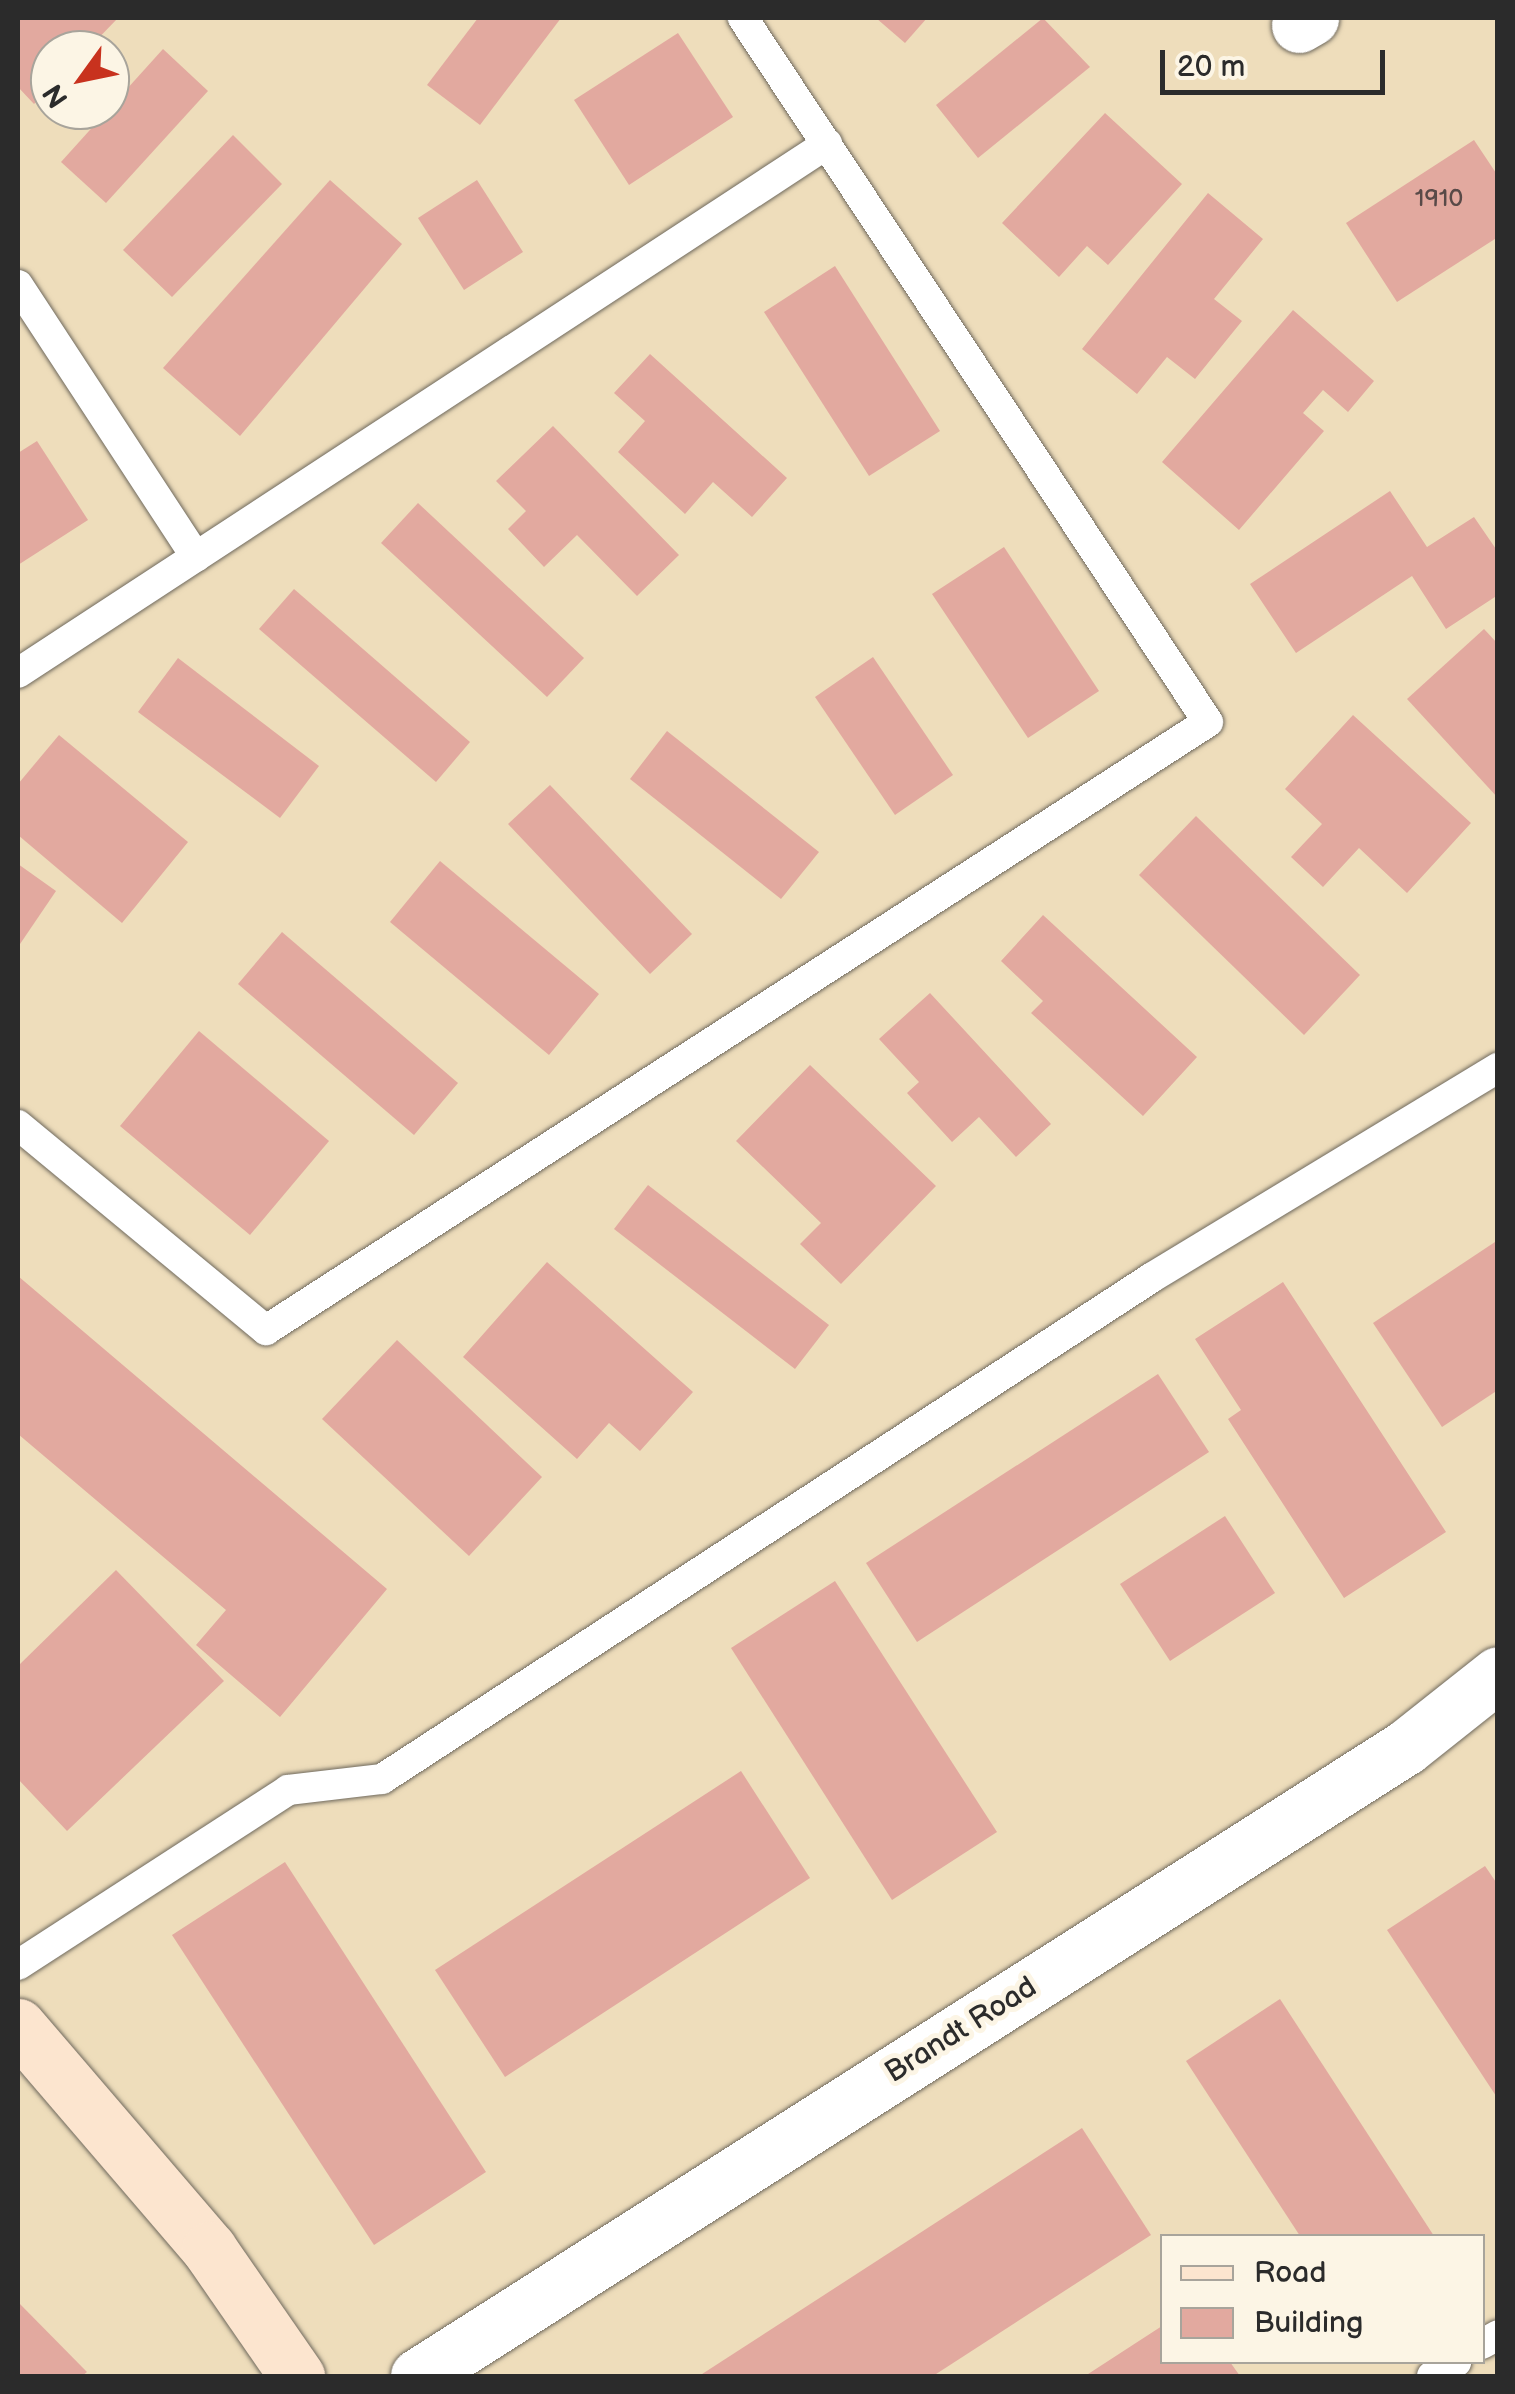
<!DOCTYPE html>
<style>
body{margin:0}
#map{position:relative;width:1515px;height:2394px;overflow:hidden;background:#edb;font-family:"Balsamiq Sans",sans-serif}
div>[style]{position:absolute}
.building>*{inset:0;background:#e2a99f}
.roads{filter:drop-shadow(0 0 2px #6f695d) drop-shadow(0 0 2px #6f695d)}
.service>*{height:30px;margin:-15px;padding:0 15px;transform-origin:15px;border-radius:15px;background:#fff}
.minor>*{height:55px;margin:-27.5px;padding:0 27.5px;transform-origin:27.5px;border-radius:27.5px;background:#fff}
.tertiary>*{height:55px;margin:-27.5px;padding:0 27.5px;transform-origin:27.5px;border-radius:27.5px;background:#fff}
.secondary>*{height:55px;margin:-27.5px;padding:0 27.5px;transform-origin:27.5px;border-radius:27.5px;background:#fce5cf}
span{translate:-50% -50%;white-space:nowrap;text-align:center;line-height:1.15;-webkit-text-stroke:10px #fcf5e5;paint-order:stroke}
.number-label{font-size:25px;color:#594a48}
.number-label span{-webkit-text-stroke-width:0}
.street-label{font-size:30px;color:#2b2b2b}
.frame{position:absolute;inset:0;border:20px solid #2b2b2b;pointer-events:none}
.legend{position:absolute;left:1160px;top:2234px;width:325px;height:130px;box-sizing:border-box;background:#fcf5e5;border:2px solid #a8a49b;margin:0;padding:12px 18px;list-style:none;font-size:30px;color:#2b2b2b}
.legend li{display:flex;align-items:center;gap:20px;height:50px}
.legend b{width:50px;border:2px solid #a8a49b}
.north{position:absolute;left:30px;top:30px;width:100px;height:100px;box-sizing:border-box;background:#fcf5e5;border:2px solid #a8a49b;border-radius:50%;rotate:237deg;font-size:28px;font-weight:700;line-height:40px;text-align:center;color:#2b2b2b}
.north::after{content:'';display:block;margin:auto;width:35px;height:45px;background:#c8321e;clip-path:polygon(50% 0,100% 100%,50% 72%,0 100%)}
.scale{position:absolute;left:1160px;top:50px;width:225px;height:45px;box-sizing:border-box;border:5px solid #2b2b2b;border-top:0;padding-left:12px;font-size:30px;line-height:35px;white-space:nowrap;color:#2b2b2b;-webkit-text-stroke:8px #fcf5e5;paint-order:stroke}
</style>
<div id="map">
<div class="building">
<i style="clip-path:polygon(18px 18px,118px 18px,87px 50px,50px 50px,50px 88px,34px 104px,18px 87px)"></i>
<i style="clip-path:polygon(478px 18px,561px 18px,480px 125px,427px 85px)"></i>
<i style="clip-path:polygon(876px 18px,927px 18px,905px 43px)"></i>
<i style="clip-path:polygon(1043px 18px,1090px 67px,978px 158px,936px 105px)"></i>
<i style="clip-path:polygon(678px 33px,733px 117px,629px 185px,574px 100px)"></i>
<i style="clip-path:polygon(163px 49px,208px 91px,106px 203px,61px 162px)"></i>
<i style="clip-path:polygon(1105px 113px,1182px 184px,1108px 265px,1087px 246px,1059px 277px,1002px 223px)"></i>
<i style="clip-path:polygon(233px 135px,282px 184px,172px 297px,123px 250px)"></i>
<i style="clip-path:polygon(1474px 140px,1498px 176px,1498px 237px,1397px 302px,1346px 223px)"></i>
<i style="clip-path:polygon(330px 180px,402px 244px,240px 436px,163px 368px)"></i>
<i style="clip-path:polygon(477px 180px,523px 252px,464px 290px,418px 218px)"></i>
<i style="clip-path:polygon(1208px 193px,1263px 239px,1214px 299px,1242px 321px,1195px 379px,1167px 357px,1137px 394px,1082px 349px)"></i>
<i style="clip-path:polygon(835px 266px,940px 431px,869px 476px,764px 312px)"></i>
<i style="clip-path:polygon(1293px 310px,1374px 381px,1348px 412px,1323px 390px,1303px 413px,1324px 431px,1239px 530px,1162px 462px)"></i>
<i style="clip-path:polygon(650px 354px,787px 478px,752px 517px,713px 482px,685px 514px,618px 452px,645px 421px,614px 393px)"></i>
<i style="clip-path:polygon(553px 426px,679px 555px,637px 596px,577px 535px,544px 567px,508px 529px,526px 511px,496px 481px)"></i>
<i style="clip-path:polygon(37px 441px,88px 520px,18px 565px,18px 453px)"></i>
<i style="clip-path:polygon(1390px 491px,1427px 547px,1474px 517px,1498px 552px,1498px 595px,1446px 629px,1412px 576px,1296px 653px,1250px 584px)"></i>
<i style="clip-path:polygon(418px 503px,584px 658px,547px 697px,381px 543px)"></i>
<i style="clip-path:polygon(1004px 547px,1099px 691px,1028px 738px,932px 594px)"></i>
<i style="clip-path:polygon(294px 589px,470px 742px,436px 782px,259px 629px)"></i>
<i style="clip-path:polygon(1484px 629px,1498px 644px,1498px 798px,1407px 699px)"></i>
<i style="clip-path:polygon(873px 657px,953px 775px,895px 815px,815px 697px)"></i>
<i style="clip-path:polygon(178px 658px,319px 766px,280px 818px,138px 712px)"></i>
<i style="clip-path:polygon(1353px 715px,1471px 823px,1407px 893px,1359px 848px,1323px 887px,1291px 857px,1322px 824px,1285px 789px)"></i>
<i style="clip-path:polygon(667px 731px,819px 852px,781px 899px,630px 779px)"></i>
<i style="clip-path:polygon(59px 735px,188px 842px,122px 923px,18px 835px,18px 784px)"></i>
<i style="clip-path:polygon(550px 785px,692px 934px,650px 974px,508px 824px)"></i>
<i style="clip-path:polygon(1196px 816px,1360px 975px,1304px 1035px,1139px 875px)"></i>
<i style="clip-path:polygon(440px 861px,599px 994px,549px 1055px,390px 922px)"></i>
<i style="clip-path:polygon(18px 864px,56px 891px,18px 947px)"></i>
<i style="clip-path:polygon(1043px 915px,1197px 1057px,1143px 1116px,1031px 1013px,1043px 1001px,1001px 961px)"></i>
<i style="clip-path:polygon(282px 932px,458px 1083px,414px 1135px,238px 984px)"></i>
<i style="clip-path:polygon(930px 993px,1051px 1124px,1016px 1157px,979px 1117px,952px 1142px,907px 1093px,919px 1082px,879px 1039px)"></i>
<i style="clip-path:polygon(199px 1031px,329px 1141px,250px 1235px,120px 1126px)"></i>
<i style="clip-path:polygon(810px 1065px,936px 1186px,841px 1284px,800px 1244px,821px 1223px,736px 1141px)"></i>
<i style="clip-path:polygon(648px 1185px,829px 1325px,795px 1369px,614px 1229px)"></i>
<i style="clip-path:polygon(1498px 1240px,1498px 1390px,1442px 1427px,1373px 1323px)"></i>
<i style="clip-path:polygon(547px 1262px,693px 1392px,640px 1451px,609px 1423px,577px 1459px,463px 1357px)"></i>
<i style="clip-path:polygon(18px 1276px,387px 1589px,280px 1717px,196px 1645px,226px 1610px,18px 1434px)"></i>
<i style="clip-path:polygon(1283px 1282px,1446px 1532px,1344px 1598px,1228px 1419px,1241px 1410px,1195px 1339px)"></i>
<i style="clip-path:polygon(397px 1340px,542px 1477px,469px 1556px,322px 1419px)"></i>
<i style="clip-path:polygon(1158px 1374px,1209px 1452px,917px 1642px,866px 1563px)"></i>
<i style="clip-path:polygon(1225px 1516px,1275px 1593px,1170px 1661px,1120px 1584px)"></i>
<i style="clip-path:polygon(116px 1570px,224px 1681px,67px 1831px,18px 1779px,18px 1666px)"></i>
<i style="clip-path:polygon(835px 1581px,997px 1832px,892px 1900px,731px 1648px)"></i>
<i style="clip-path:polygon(741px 1771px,810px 1878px,505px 2077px,435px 1970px)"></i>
<i style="clip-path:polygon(285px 1862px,486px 2172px,374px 2245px,172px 1935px)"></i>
<i style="clip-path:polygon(1485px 1866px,1498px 1885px,1498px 2099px,1387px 1930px)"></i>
<i style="clip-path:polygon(1280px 1999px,1434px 2236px,1300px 2236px,1186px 2061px)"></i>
<i style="clip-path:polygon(1082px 2128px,1151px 2235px,933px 2376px,699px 2376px)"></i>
<i style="clip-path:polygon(18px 2302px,87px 2372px,82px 2376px,18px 2376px)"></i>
<i style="clip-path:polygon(1162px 2326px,1162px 2362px,1230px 2362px,1240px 2376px,1085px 2376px)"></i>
</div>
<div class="roads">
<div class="service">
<i style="left:18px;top:285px;width:325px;rotate:56.8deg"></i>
<i style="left:18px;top:673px;width:967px;rotate:-33.18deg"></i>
<i style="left:18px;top:1125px;width:322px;rotate:39.6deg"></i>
<i style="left:266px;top:1330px;width:1121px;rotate:-32.84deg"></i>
<i style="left:1208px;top:722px;width:844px;rotate:-123.45deg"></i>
<i style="left:18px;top:1965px;width:322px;rotate:-32.9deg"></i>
<i style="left:288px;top:1790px;width:95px;rotate:-6.7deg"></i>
<i style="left:382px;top:1779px;width:918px;rotate:-33.08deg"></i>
<i style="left:1151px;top:1278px;width:406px;rotate:-31.2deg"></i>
<i style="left:1482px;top:2344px;width:18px;rotate:-29deg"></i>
<i style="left:1432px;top:2376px;width:28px;rotate:-30deg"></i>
</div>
<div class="minor">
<i style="left:1299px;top:25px;width:14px;rotate:-30deg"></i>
</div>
<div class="tertiary">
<i style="left:418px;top:2376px;width:1171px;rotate:-32.48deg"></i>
<i style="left:1406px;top:1747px;width:117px;rotate:-38.4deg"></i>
</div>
<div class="secondary">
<i style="left:18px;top:2026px;width:294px;rotate:49.4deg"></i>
<i style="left:209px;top:2249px;width:155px;rotate:55.3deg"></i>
</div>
</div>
<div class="number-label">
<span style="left:1439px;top:199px">1910</span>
</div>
<div class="street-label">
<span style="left:961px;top:2030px;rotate:-32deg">Brandt Road</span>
</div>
<div class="frame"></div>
<ul class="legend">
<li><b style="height:12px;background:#fce5cf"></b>Road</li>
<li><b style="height:28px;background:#e2a99f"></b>Building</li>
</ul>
<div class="north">N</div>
<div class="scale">20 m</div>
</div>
